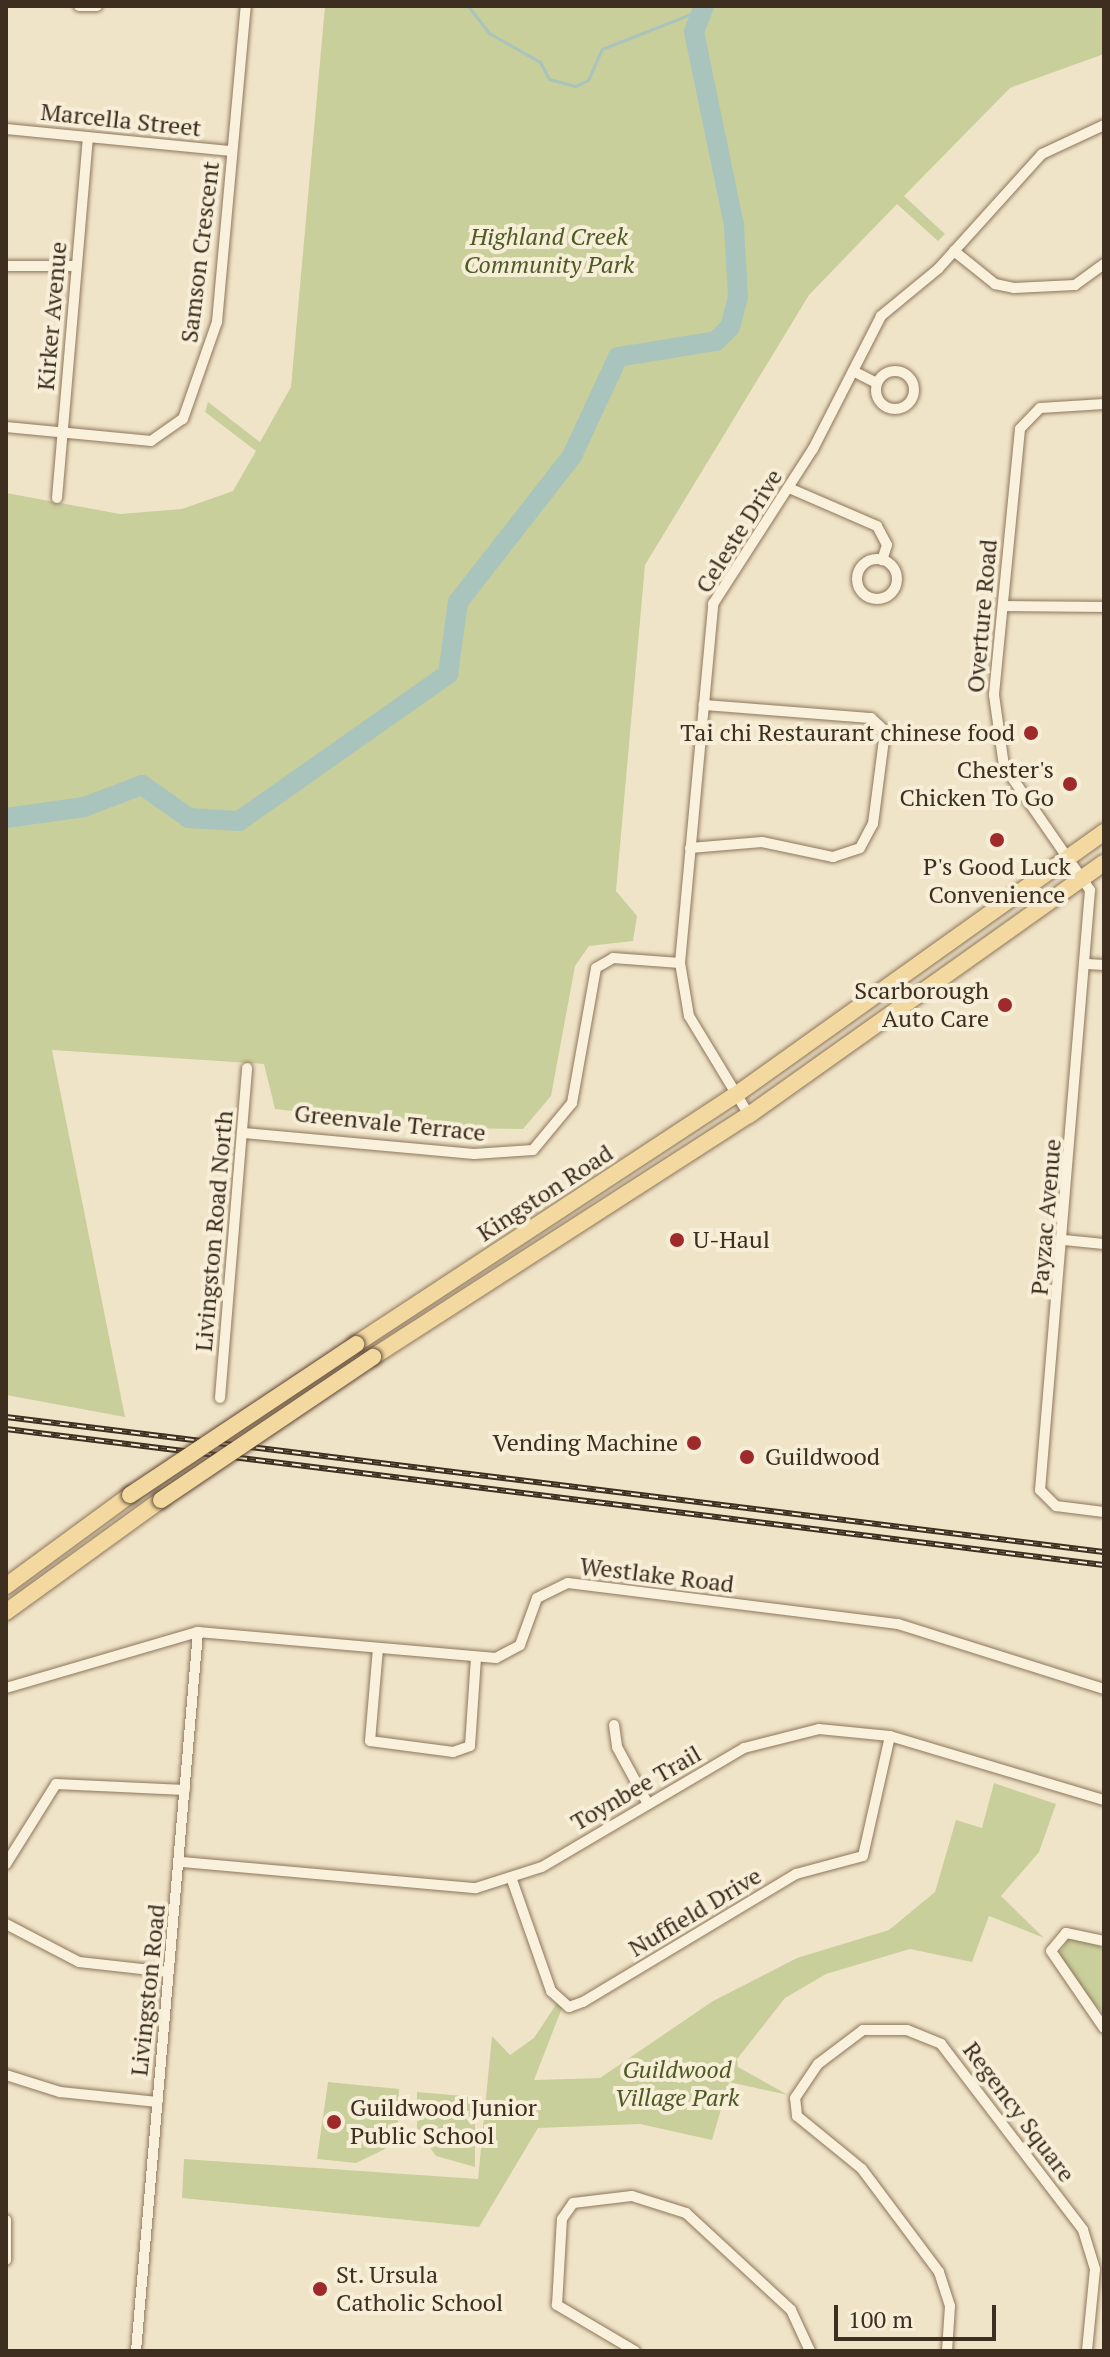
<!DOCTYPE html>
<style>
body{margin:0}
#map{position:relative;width:1110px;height:2357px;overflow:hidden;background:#f0e4c8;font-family:"PT Serif",serif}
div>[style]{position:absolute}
.green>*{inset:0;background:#c9cf9b}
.stream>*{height:3px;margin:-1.5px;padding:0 1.5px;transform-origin:1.5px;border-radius:1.5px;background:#a9c4bc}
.river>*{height:20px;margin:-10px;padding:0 10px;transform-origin:10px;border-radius:10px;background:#a9c4bc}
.roads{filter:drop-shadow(0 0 2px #8d765c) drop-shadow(0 0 2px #8d765c)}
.street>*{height:10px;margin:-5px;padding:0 5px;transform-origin:5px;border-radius:5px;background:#faf1dc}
.street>.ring{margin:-5px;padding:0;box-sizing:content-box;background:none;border:10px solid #faf1dc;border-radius:50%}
.primary>*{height:16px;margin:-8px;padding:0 8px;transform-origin:8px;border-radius:8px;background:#f3d9a0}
.rail>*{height:6px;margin-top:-3px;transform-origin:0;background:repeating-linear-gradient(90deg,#f7eed8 0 9px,#3d2e20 0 18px);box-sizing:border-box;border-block:2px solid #3d2e20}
.bridges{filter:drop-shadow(0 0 2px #5b4430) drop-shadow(0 0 2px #5b4430)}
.primary-bridge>*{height:16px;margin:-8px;padding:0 8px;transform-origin:8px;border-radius:8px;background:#f3d9a0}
.dots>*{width:22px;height:22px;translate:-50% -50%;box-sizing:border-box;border:4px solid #f7eed8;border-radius:50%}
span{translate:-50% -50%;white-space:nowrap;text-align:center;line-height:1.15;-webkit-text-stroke:8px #f7eed8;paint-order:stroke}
.street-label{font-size:24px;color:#3d2e20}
.park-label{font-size:24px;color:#4d5a26;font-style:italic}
.poi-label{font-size:24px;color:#3d2e20}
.right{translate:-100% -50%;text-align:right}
.left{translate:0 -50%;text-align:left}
.frame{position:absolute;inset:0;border:8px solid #3d2e20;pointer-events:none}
.scale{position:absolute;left:834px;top:2305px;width:162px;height:36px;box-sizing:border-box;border:4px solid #3d2e20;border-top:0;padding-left:10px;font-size:24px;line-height:28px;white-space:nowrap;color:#3d2e20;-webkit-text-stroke:6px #f7eed8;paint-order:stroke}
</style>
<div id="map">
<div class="green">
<i style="clip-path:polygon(325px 6px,1104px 6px,1104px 54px,1010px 88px,904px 196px,945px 234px,938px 241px,897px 204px,809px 295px,645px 565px,616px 891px,637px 916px,633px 941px,589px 946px,575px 966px,551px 1096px,523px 1129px,435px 1128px,275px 1109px,264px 1064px,52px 1050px,125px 1417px,6px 1395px,6px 493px,120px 514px,182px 509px,233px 491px,256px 451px,205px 412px,208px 402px,260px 442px,291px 387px)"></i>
<i style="clip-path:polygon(994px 1783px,1056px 1804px,1039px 1852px,1001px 1896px,1044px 1938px,989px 1916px,972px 1962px,910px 1949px,826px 1974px,785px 1998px,737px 2059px,738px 2067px,788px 2095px,729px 2082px,712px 2140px,640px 2124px,538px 2128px,479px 2227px,182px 2198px,184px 2159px,478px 2179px,492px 2036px,510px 2055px,534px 2038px,557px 2003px,562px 2008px,534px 2080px,600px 2078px,713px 2001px,797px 1958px,889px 1930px,935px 1892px,956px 1820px,982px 1828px)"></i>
<i style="clip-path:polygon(1069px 1937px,1104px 1948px,1104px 2014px,1056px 1961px)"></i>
<i style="clip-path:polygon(328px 2082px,399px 2089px,398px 2121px,385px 2149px,356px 2163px,317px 2159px)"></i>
<i style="clip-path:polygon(417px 2092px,475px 2097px,475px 2167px,436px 2156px,417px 2129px)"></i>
</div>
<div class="stream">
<i style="left:468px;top:6px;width:34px;rotate:52deg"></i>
<i style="left:489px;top:33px;width:59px;rotate:29.6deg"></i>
<i style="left:540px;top:62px;width:19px;rotate:62deg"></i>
<i style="left:549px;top:79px;width:27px;rotate:15deg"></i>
<i style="left:575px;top:86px;width:14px;rotate:-25deg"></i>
<i style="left:588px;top:80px;width:34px;rotate:-66deg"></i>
<i style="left:602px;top:49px;width:106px;rotate:-21.5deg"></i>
</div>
<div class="river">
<i style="left:6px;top:818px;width:79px;rotate:-8deg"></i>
<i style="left:84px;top:807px;width:62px;rotate:-20.8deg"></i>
<i style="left:142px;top:785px;width:57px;rotate:35.1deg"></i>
<i style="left:189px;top:818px;width:50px;rotate:3.4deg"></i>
<i style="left:239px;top:821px;width:256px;rotate:-35.1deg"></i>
<i style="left:448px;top:674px;width:73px;rotate:-82.1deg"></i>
<i style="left:458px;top:602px;width:185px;rotate:-52deg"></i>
<i style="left:572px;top:456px;width:109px;rotate:-65.1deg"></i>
<i style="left:618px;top:357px;width:99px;rotate:-9.3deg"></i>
<i style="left:716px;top:341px;width:20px;rotate:-45deg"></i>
<i style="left:730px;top:327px;width:31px;rotate:-75deg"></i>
<i style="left:738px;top:297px;width:72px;rotate:-93.2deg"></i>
<i style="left:734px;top:225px;width:197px;rotate:-101.7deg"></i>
<i style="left:694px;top:32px;width:28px;rotate:-69deg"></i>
</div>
<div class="roads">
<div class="street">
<i style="left:79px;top:6px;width:18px"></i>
<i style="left:6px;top:129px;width:227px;rotate:5.6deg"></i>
<i style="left:954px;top:251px;width:53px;rotate:38.8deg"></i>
<i style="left:995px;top:284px;width:19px;rotate:12deg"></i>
<i style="left:1014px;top:288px;width:61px;rotate:-2.8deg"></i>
<i style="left:1075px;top:285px;width:36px;rotate:-36deg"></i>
<i style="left:6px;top:266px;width:70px"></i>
<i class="ring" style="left:876px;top:371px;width:28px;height:28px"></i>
<i style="left:853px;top:371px;width:27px;rotate:27deg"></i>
<i style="left:1104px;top:404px;width:64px;rotate:176.4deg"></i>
<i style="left:1040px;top:408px;width:29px;rotate:134deg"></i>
<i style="left:1020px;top:429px;width:267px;rotate:95.6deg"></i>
<i style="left:994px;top:695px;width:72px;rotate:82deg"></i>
<i style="left:1004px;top:766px;width:151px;rotate:55.3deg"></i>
<i style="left:1090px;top:890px;width:602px;rotate:94.76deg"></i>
<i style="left:1040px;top:1490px;width:23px;rotate:45deg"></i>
<i style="left:1056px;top:1506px;width:48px;rotate:7.1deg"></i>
<i style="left:6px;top:427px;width:146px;rotate:5.5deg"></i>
<i style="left:151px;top:441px;width:39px;rotate:-35deg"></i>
<i style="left:183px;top:419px;width:103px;rotate:-70.7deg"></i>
<i style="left:217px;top:322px;width:317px;rotate:-84.8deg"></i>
<i style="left:789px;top:488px;width:96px;rotate:23.4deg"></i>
<i style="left:877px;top:526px;width:21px;rotate:62deg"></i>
<i style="left:887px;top:545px;width:16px;rotate:108deg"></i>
<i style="left:57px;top:498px;width:362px;rotate:-85.1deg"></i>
<i class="ring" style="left:857px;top:559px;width:30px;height:30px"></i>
<i style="left:1003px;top:606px;width:101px;rotate:0.6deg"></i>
<i style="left:690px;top:848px;width:72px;rotate:-4.8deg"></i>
<i style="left:762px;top:842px;width:73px;rotate:11.9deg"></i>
<i style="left:833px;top:857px;width:28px;rotate:-18deg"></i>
<i style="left:860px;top:848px;width:27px;rotate:-62deg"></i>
<i style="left:873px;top:824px;width:94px;rotate:-82.6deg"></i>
<i style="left:885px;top:731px;width:19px;rotate:-137deg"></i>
<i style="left:871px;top:718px;width:168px;rotate:-175.5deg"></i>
<i style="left:1087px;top:964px;width:17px;rotate:3deg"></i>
<i style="left:749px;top:1115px;width:116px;rotate:-121.2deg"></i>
<i style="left:689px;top:1016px;width:54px;rotate:-99.6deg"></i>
<i style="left:680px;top:963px;width:361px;rotate:-84.7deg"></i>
<i style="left:713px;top:604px;width:184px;rotate:-57.2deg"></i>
<i style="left:813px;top:449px;width:149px;rotate:-62.9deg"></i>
<i style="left:881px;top:316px;width:74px;rotate:-39.5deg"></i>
<i style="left:938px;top:269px;width:155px;rotate:-47.9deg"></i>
<i style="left:1042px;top:154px;width:68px;rotate:-25.1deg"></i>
<i style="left:244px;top:1133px;width:231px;rotate:5.2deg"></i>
<i style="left:474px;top:1154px;width:59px;rotate:-3.9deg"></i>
<i style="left:533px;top:1150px;width:61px;rotate:-50.3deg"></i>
<i style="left:572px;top:1103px;width:137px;rotate:-79.9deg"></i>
<i style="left:596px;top:968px;width:20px;rotate:-30deg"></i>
<i style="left:613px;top:958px;width:67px;rotate:4.3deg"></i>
<i style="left:1064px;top:1240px;width:40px;rotate:5.7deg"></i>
<i style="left:220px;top:1398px;width:331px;rotate:-85.3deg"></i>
<i style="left:378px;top:1648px;width:93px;rotate:94.9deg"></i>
<i style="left:370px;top:1741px;width:84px;rotate:7.5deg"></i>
<i style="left:453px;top:1752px;width:18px;rotate:-19deg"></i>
<i style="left:470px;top:1746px;width:89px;rotate:-86.1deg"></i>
<i style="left:6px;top:1688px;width:200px;rotate:-16.3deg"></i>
<i style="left:198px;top:1632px;width:299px;rotate:5deg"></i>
<i style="left:496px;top:1658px;width:27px;rotate:-28deg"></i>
<i style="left:520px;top:1645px;width:50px;rotate:-70.1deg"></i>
<i style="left:537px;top:1598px;width:34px;rotate:-26deg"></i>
<i style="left:568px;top:1583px;width:333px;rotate:7.1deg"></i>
<i style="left:898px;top:1624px;width:216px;rotate:17.5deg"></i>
<i style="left:614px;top:1725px;width:22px;rotate:82deg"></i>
<i style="left:617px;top:1747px;width:65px;rotate:61.5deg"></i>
<i style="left:182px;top:1862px;width:295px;rotate:5.1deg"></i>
<i style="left:476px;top:1888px;width:69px;rotate:-17.7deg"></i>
<i style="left:542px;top:1867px;width:234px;rotate:-30.5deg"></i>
<i style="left:744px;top:1748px;width:77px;rotate:-14.2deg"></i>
<i style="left:819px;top:1729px;width:71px;rotate:5.6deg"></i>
<i style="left:890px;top:1736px;width:223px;rotate:16.7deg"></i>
<i style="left:6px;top:1864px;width:94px;rotate:-58deg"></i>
<i style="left:56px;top:1784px;width:129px;rotate:2.7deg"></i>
<i style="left:512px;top:1880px;width:118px;rotate:70.6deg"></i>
<i style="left:551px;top:1991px;width:24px;rotate:42deg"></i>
<i style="left:569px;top:2007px;width:15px;rotate:-20deg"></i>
<i style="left:583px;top:2002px;width:249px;rotate:-31deg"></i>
<i style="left:796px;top:1874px;width:69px;rotate:-15deg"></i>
<i style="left:863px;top:1856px;width:123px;rotate:-77.3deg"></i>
<i style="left:6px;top:1924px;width:82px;rotate:27.5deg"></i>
<i style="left:79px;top:1962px;width:90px;rotate:6.4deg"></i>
<i style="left:1104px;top:1941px;width:39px;rotate:-168deg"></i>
<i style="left:1066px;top:1933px;width:23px;rotate:130deg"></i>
<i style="left:1051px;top:1951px;width:93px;rotate:55.5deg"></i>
<i style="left:6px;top:2075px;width:57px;rotate:17.5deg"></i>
<i style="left:60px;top:2092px;width:98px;rotate:5.9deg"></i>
<i style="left:6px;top:2220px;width:40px;rotate:90deg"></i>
<i style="left:136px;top:2351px;width:722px;rotate:-85.07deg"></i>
<i style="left:635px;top:2351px;width:91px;rotate:-149.5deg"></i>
<i style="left:557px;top:2305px;width:86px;rotate:-86.7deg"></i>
<i style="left:562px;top:2219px;width:19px;rotate:-55deg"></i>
<i style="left:573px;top:2203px;width:59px;rotate:-6.8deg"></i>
<i style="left:632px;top:2196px;width:57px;rotate:17.5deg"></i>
<i style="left:686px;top:2213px;width:143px;rotate:42.7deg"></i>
<i style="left:791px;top:2310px;width:45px;rotate:65.1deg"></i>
<i style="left:947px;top:2351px;width:45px;rotate:-86.2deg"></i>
<i style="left:950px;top:2306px;width:36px;rotate:-108deg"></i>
<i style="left:939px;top:2272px;width:129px;rotate:-126.8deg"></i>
<i style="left:862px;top:2169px;width:84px;rotate:-140.8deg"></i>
<i style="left:797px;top:2116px;width:18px;rotate:-96deg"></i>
<i style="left:795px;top:2098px;width:41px;rotate:-55.9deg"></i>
<i style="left:818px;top:2064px;width:56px;rotate:-37.1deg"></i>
<i style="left:863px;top:2030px;width:44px"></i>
<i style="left:907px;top:2030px;width:37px;rotate:22deg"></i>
<i style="left:941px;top:2044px;width:234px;rotate:52.6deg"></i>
<i style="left:1083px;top:2230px;width:41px;rotate:72.9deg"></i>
<i style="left:1095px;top:2269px;width:82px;rotate:95.6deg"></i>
</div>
<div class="primary">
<i style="left:356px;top:1344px;width:452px;rotate:-33.3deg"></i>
<i style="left:734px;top:1096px;width:455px;rotate:-35.5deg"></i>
<i style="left:373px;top:1357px;width:447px;rotate:-32.8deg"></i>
<i style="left:749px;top:1115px;width:435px;rotate:-35.4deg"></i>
<i style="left:6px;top:1586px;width:154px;rotate:-36.3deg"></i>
<i style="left:6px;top:1612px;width:191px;rotate:-35.9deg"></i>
</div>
</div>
<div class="rail">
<i style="left:6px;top:1417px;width:1106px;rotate:7.01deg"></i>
<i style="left:6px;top:1429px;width:1106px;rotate:7.06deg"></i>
</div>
<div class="bridges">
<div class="primary-bridge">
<i style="left:130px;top:1495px;width:272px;rotate:-33.7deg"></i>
<i style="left:161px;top:1500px;width:256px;rotate:-34deg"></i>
</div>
</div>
<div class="dots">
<i style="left:1031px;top:733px;background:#9e2a2b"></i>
<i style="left:1070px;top:784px;background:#9e2a2b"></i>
<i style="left:997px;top:840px;background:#9e2a2b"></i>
<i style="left:1005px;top:1005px;background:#9e2a2b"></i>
<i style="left:677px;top:1240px;background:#9e2a2b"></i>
<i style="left:694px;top:1443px;background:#9e2a2b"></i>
<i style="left:747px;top:1457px;background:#9e2a2b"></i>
<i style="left:334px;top:2122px;background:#9e2a2b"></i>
<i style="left:320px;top:2289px;background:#9e2a2b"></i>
</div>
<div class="street-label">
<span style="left:121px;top:120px;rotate:6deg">Marcella Street</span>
<span style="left:200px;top:252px;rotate:-83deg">Samson Crescent</span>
<span style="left:52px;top:316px;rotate:-85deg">Kirker Avenue</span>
<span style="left:739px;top:531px;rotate:-58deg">Celeste Drive</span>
<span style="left:982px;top:616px;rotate:-85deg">Overture Road</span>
<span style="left:390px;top:1123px;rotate:6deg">Greenvale Terrace</span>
<span style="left:545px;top:1193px;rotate:-33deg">Kingston Road</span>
<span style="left:1046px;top:1217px;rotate:-85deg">Payzac Avenue</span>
<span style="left:214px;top:1231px;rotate:-85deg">Livingston Road North</span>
<span style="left:657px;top:1575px;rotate:7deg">Westlake Road</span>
<span style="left:636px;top:1788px;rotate:-30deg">Toynbee Trail</span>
<span style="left:695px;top:1912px;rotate:-31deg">Nuffield Drive</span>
<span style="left:148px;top:1990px;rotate:-84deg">Livingston Road</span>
<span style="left:1019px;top:2112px;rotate:53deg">Regency Square</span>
</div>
<div class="park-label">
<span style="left:549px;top:251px">Highland Creek<br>Community Park</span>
<span style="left:677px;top:2084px">Guildwood<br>Village Park</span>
</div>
<div class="poi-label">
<span class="right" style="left:1015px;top:733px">Tai chi Restaurant chinese food</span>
<span class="right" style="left:1054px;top:784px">Chester's<br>Chicken To Go</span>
<span style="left:997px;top:881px">P's Good Luck<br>Convenience</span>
<span class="right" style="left:989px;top:1005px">Scarborough<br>Auto Care</span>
<span class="left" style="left:693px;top:1240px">U-Haul</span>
<span class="right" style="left:678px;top:1443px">Vending Machine</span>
<span class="left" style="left:765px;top:1457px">Guildwood</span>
<span class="left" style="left:350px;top:2122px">Guildwood Junior<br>Public School</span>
<span class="left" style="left:336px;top:2289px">St. Ursula<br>Catholic School</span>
</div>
<div class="frame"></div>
<div class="scale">100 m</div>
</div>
